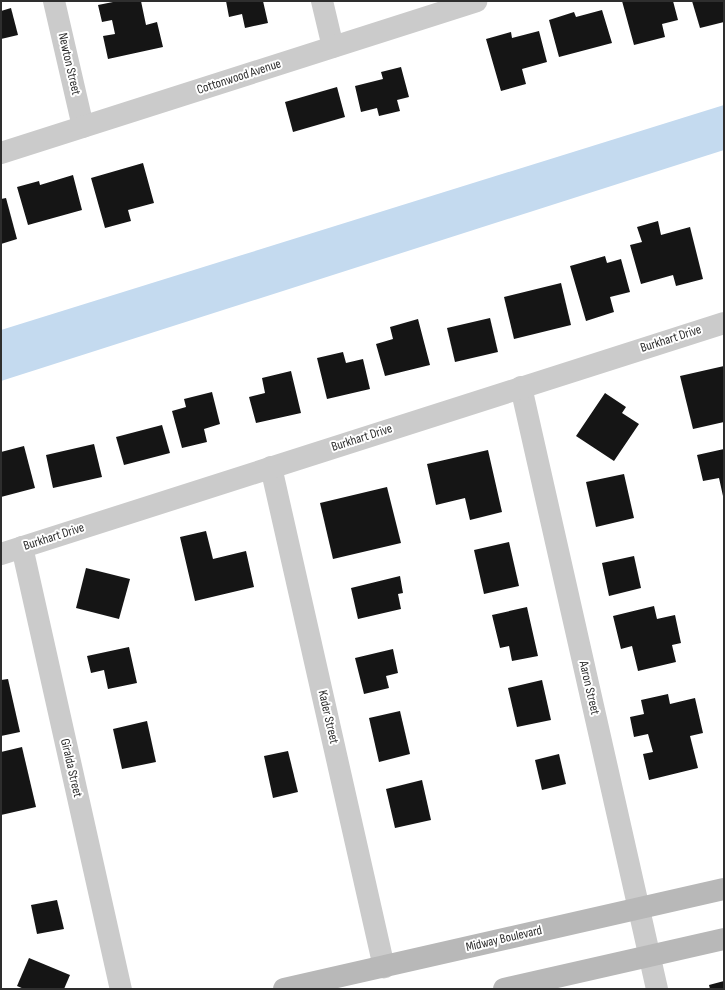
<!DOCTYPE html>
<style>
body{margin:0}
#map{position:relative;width:725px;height:990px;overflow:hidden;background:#fff;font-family:"Sofia Sans Condensed",sans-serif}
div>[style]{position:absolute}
.water>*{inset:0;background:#c4daef}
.building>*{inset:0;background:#151515}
.street>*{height:22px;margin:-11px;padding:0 11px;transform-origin:11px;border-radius:11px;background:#cbcbcb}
.secondary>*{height:22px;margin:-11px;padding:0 11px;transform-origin:11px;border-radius:11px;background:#b8b8b8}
span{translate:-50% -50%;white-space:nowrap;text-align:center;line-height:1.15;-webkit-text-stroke:4px #fff;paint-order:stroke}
.street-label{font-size:13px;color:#2e2e2e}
.frame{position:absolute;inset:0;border:2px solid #2e2e2e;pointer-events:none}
</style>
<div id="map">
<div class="water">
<i style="clip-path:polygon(724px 105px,724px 150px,1px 381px,1px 330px)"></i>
</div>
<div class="building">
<i style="clip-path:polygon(118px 1px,141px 1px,146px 25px,157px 22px,163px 47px,108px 59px,103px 36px,115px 34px,112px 20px,102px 22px,98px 5px)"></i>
<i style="clip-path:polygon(226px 1px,263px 1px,268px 23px,245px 28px,242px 14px,229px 17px)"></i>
<i style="clip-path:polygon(622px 1px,649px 1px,650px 2px,673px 1px,678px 20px,662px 24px,665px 37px,634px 45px)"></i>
<i style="clip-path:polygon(692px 1px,724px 1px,724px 22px,700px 28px)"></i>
<i style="clip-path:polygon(11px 8px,18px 35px,1px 39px,1px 11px)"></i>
<i style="clip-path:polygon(602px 10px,612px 43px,559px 57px,549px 20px,574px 12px,576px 17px)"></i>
<i style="clip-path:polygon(539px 31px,547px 62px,522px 69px,526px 84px,501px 91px,486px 39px,511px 32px,512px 38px)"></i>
<i style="clip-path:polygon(401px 67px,409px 97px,397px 100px,400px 111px,379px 116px,377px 108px,361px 112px,355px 86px,383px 79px,381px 72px)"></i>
<i style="clip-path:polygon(337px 87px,345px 117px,293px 132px,285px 102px)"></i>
<i style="clip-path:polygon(143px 163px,154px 203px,128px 210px,131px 221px,105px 228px,91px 178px)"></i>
<i style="clip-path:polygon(73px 175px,82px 210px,28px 225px,17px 187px,39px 181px,40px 185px)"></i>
<i style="clip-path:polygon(6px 198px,17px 239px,1px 244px,1px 199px)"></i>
<i style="clip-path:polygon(658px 221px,661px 235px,690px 227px,703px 279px,676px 286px,673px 275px,641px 284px,630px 245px,642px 242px,637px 227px)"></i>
<i style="clip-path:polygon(605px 256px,607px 263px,621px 259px,630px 292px,610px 297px,614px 312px,586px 321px,570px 266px)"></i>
<i style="clip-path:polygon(561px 283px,571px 325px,514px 339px,504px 297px)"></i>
<i style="clip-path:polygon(490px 318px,498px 352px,455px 362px,447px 328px)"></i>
<i style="clip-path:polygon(418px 319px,430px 365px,385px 376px,376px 344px,393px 339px,390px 327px)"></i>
<i style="clip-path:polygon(343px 352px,346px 363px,363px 359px,370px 389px,327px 399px,317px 358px)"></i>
<i style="clip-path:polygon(724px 366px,724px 422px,693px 429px,680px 376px)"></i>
<i style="clip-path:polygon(291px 371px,301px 413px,256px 423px,249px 397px,265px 393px,262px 378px)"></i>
<i style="clip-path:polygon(212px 392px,220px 424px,204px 429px,207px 442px,182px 448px,172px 411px,186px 407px,184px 399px)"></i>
<i style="clip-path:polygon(605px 393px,626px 407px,622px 413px,639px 424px,614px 461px,576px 436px)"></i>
<i style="clip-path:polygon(162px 425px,170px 453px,124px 465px,116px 437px)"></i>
<i style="clip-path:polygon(94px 444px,102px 477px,53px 488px,46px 455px)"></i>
<i style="clip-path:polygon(24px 446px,35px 488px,1px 497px,1px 452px)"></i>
<i style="clip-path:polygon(724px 449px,724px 496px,723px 496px,719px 478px,703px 481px,697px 455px)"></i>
<i style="clip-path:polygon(488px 450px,502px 512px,470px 520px,465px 498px,436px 505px,427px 464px)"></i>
<i style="clip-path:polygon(624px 474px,634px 518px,596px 527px,586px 482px)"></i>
<i style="clip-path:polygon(387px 487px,401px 543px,333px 559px,320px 503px)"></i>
<i style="clip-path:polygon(206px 531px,213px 559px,246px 551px,254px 587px,195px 601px,180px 537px)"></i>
<i style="clip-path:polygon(509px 542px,519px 586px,484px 594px,474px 550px)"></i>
<i style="clip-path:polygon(634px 556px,641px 588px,609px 596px,602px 563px)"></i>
<i style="clip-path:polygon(86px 568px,130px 579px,119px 619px,76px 608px)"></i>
<i style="clip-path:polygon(400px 576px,403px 593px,398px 594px,401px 609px,358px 619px,351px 588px)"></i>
<i style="clip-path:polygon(654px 606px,657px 619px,675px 615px,681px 643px,672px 645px,676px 662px,638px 671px,632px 646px,621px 649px,613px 616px)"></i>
<i style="clip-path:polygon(527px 607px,538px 656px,512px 661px,509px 646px,500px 648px,492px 615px)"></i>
<i style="clip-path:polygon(129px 647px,137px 683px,108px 689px,104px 670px,91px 673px,87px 656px)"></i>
<i style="clip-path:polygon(393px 649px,398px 673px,386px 676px,389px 688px,364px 694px,355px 658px)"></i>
<i style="clip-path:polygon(8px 679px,20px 732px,1px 736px,1px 680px)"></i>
<i style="clip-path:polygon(542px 680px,551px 720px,517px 727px,508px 688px)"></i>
<i style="clip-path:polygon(668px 694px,670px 704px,695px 698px,703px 733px,690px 736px,698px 768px,649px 780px,643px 754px,653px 752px,648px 734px,634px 737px,630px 717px,644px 714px,641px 700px)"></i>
<i style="clip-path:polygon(400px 711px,410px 754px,379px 762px,369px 718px)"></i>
<i style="clip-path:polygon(147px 721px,156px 762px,122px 769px,113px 729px)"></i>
<i style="clip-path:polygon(22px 747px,36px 807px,1px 815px,1px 752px)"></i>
<i style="clip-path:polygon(288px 751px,298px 792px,273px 798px,264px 756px)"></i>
<i style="clip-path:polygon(559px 754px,566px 784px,542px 790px,535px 760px)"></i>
<i style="clip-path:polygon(422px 780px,431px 820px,395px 828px,386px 789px)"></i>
<i style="clip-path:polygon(57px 900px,64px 929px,37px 934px,31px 905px)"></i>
<i style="clip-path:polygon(29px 958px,70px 975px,64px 989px,24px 989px,17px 986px)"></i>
<i style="clip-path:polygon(724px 981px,724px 989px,710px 989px,709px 985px)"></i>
</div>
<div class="street">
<i style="left:54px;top:1px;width:129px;rotate:77deg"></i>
<i style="left:322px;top:1px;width:47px;rotate:76.6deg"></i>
<i style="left:1px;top:153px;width:499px;rotate:-17.7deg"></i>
<i style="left:521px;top:387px;width:617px;rotate:77.27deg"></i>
<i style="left:271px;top:467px;width:513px;rotate:77.27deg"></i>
<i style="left:22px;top:547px;width:453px;rotate:77.4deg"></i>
<i style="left:1px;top:554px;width:759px;rotate:-17.72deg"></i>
</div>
<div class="secondary">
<i style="left:284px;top:989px;width:451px;rotate:-12.8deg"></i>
<i style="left:504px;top:989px;width:226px;rotate:-12.8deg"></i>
</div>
<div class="street-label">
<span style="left:69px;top:64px;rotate:77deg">Newton Street</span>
<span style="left:239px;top:77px;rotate:-18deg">Cottonwood Avenue</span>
<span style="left:671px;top:339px;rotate:-18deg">Burkhart Drive</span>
<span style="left:362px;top:438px;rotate:-18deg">Burkhart Drive</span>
<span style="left:54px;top:537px;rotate:-18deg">Burkhart Drive</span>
<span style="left:589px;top:688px;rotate:77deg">Aaron Street</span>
<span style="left:328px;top:717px;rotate:77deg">Kader Street</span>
<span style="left:71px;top:768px;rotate:77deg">Giralda Street</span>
<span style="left:504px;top:939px;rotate:-13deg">Midway Boulevard</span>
</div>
<div class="frame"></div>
</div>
